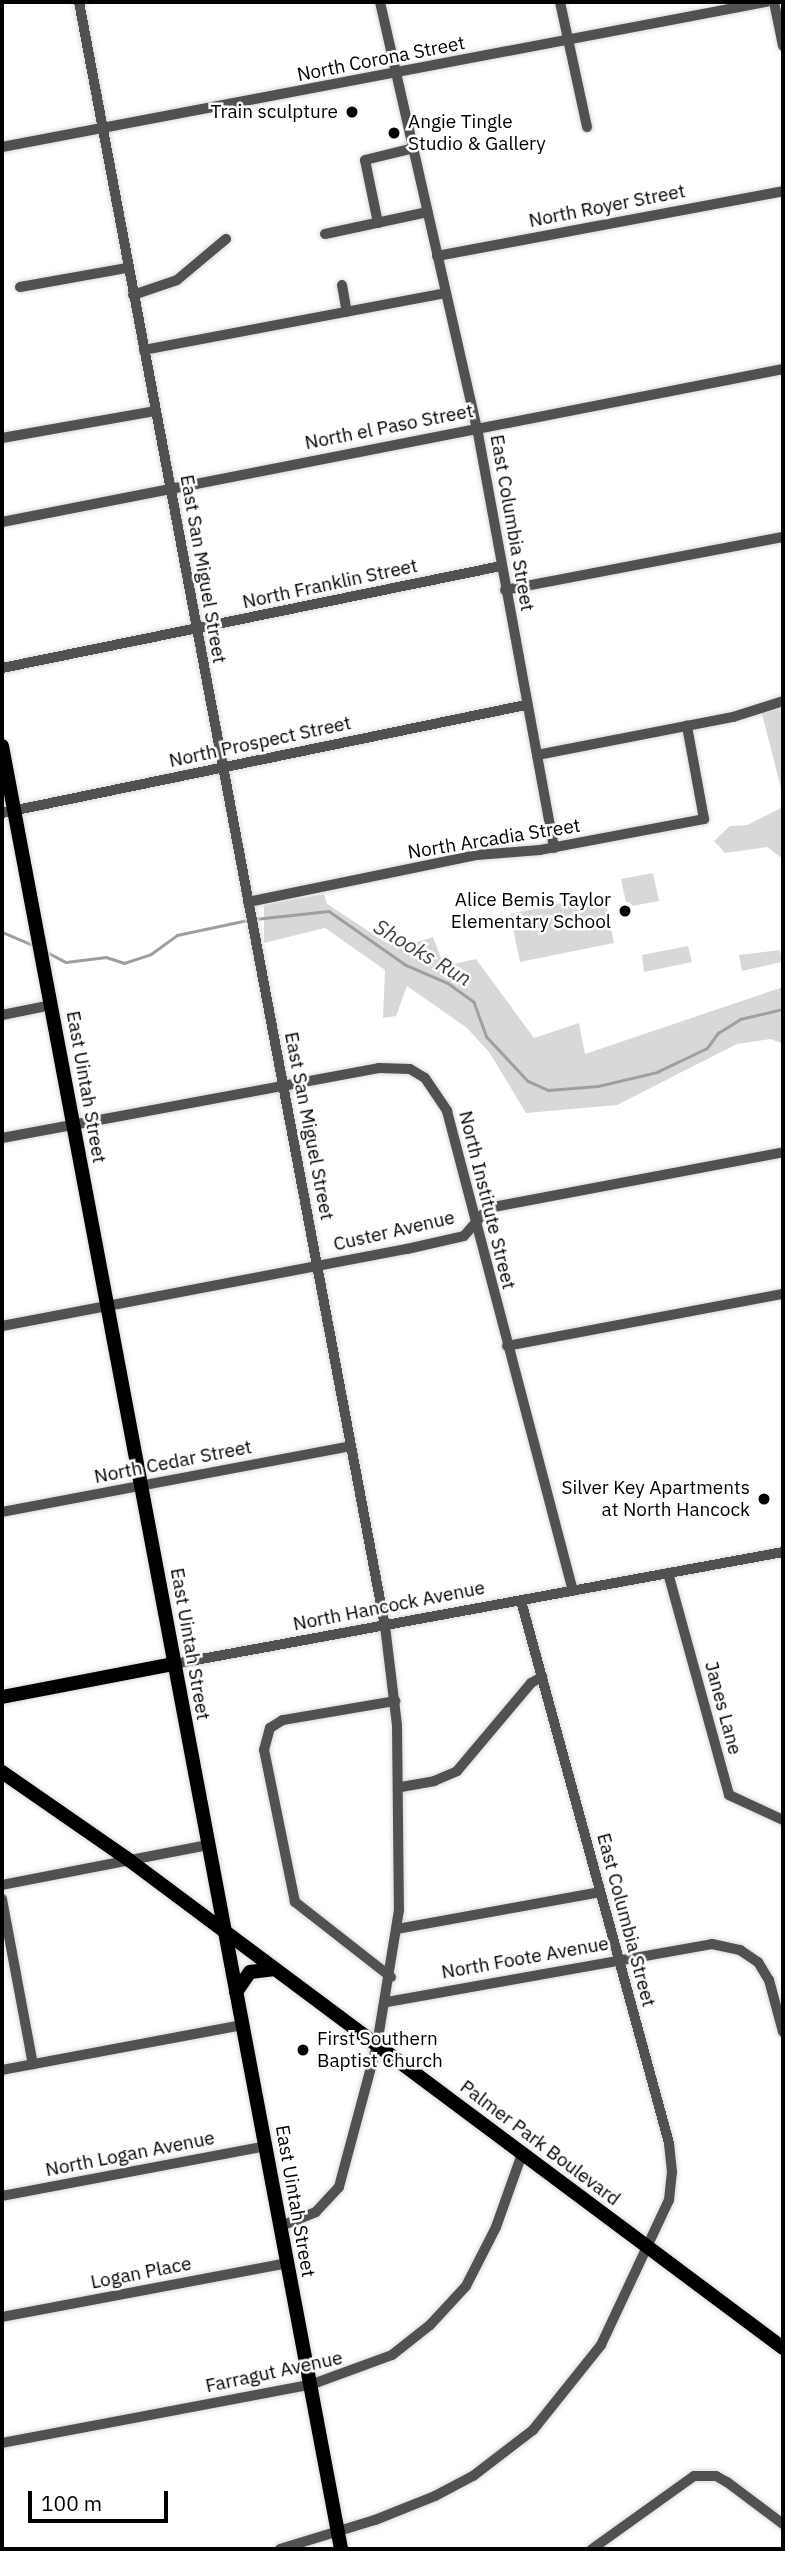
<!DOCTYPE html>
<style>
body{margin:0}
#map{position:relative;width:785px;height:2551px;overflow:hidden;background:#fff;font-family:"IBM Plex Sans",sans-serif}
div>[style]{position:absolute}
.green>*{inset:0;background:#d8d8d8}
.stream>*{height:2.5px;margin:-1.25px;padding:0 1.25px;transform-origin:1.25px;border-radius:1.25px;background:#9f9f9f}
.roads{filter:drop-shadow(0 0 2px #dbdbdb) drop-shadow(0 0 2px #dbdbdb)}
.minor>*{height:10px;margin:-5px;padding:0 5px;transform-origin:5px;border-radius:5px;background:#515151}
.major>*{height:14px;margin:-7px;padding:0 7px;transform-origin:7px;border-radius:7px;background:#000}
.dots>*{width:19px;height:19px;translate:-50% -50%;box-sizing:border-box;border:4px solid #fff;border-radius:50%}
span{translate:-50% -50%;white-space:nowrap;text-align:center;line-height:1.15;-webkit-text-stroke:5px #fff;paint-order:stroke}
.street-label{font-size:19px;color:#000}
.poi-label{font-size:19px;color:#000}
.right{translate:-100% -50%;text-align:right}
.left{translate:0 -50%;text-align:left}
.water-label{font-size:21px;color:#404040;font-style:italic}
.frame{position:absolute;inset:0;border:4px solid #000;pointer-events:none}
.scale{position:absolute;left:28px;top:2491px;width:140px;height:32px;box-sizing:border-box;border:4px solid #000;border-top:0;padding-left:9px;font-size:21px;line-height:24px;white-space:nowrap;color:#000;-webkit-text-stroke:5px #fff;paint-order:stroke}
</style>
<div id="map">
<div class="green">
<i style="clip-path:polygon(783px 706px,783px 796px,761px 710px)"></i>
<i style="clip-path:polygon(783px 807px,783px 859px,767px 847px,725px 853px,714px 841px,730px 826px,747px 825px)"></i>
<i style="clip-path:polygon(653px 873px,659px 901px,627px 907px,621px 879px)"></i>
<i style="clip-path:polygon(324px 894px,327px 904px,387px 943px,407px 945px,433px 937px,444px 966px,476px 959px,534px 1038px,579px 1023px,585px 1054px,783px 987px,783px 1044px,771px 1039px,737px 1044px,617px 1105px,526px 1113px,489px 1052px,467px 1028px,407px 986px,396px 1016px,383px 1018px,385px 970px,325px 928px,264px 943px,264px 905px)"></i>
<i style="clip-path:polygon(604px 894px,614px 943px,520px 962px,510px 914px)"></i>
<i style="clip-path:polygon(688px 946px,692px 962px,644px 972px,642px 955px)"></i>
<i style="clip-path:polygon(780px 950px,782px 962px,742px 971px,739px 955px)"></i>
</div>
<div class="stream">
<i style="left:255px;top:919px;width:74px;rotate:-6.2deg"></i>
<i style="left:329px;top:911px;width:94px;rotate:35deg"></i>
<i style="left:406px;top:965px;width:46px;rotate:23.2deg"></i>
<i style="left:448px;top:983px;width:32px;rotate:36deg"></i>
<i style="left:474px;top:1002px;width:37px;rotate:70deg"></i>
<i style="left:487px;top:1037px;width:60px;rotate:47deg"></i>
<i style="left:528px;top:1081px;width:22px;rotate:24deg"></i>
<i style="left:548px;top:1090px;width:50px;rotate:-4.6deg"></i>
<i style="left:598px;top:1086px;width:61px;rotate:-13.3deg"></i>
<i style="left:657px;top:1072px;width:55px;rotate:-25.6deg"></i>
<i style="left:707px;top:1048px;width:19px;rotate:-54deg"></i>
<i style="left:718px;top:1033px;width:26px;rotate:-32deg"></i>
<i style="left:740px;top:1019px;width:44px;rotate:-13.1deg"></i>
<i style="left:2px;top:932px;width:36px;rotate:23deg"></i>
<i style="left:47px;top:952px;width:21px;rotate:28deg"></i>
<i style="left:66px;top:962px;width:40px;rotate:-7.1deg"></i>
<i style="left:106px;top:957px;width:19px;rotate:18deg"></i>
<i style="left:124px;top:963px;width:28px;rotate:-18deg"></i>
<i style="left:151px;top:954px;width:32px;rotate:-36deg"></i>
<i style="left:177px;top:935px;width:73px;rotate:-11.9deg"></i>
</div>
<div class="roads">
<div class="minor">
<i style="left:79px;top:2px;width:1653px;rotate:79.33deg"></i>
<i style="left:385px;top:1626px;width:100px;rotate:83.1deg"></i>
<i style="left:397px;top:1725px;width:185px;rotate:89.4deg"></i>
<i style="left:399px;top:1910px;width:137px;rotate:99.3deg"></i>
<i style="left:377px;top:2045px;width:147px;rotate:105deg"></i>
<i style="left:339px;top:2187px;width:34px;rotate:133deg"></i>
<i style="left:316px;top:2212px;width:38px;rotate:158deg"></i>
<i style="left:380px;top:2px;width:437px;rotate:77.2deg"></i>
<i style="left:477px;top:428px;width:427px;rotate:79.6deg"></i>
<i style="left:560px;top:2px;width:128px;rotate:77.8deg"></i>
<i style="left:774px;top:2px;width:45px;rotate:78.4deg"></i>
<i style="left:2px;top:147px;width:778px;rotate:-10.75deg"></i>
<i style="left:378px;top:223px;width:64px;rotate:-101.7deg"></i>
<i style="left:365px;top:160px;width:50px;rotate:-13.8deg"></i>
<i style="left:325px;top:234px;width:105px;rotate:-12.1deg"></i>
<i style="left:437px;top:256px;width:352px;rotate:-10.6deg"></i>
<i style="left:342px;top:285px;width:27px;rotate:80deg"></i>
<i style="left:20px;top:287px;width:109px;rotate:-10.1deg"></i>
<i style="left:133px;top:295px;width:46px;rotate:-18.8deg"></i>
<i style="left:177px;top:280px;width:64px;rotate:-39.9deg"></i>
<i style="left:144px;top:350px;width:307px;rotate:-10.7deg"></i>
<i style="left:2px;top:438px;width:155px;rotate:-10deg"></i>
<i style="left:2px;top:522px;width:796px;rotate:-11.08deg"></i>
<i style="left:505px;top:590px;width:283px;rotate:-10.8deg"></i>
<i style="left:2px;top:668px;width:509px;rotate:-11.55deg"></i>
<i style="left:537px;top:755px;width:200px;rotate:-11deg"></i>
<i style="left:733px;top:717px;width:52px;rotate:-17.7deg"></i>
<i style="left:2px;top:813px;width:535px;rotate:-11.65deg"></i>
<i style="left:248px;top:902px;width:234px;rotate:-11.6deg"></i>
<i style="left:477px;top:855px;width:63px;rotate:-4.5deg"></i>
<i style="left:540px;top:850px;width:167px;rotate:-10.7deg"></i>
<i style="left:704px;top:819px;width:95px;rotate:-100.4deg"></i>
<i style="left:2px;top:1015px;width:50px;rotate:-11.5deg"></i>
<i style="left:2px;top:1138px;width:383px;rotate:-10.5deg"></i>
<i style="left:379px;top:1068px;width:31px;rotate:2deg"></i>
<i style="left:410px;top:1069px;width:17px;rotate:31deg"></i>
<i style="left:425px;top:1078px;width:40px;rotate:56deg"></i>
<i style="left:447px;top:1111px;width:496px;rotate:75.3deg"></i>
<i style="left:2px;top:1326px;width:412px;rotate:-10.8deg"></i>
<i style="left:407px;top:1249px;width:58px;rotate:-12.8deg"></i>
<i style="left:464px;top:1236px;width:37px;rotate:-49deg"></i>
<i style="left:488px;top:1208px;width:300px;rotate:-10.7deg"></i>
<i style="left:507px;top:1346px;width:281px;rotate:-10.7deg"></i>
<i style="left:2px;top:1512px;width:354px;rotate:-10.7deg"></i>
<i style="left:668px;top:1573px;width:230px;rotate:74.6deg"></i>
<i style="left:729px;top:1795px;width:60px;rotate:24.8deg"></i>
<i style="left:174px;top:1664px;width:619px;rotate:-10.42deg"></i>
<i style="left:401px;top:1787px;width:34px;rotate:-10deg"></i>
<i style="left:434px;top:1781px;width:25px;rotate:-23deg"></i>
<i style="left:457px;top:1771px;width:115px;rotate:-49.9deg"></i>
<i style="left:531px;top:1683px;width:13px;rotate:-29deg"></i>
<i style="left:2px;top:1885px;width:210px;rotate:-11deg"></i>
<i style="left:2px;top:1899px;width:168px;rotate:79.4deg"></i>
<i style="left:397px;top:1929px;width:206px;rotate:-10.3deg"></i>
<i style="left:391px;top:1977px;width:122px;rotate:-142deg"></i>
<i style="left:295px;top:1902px;width:155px;rotate:-101.5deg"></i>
<i style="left:264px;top:1750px;width:23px;rotate:-75deg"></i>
<i style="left:270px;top:1728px;width:15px;rotate:-32deg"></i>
<i style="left:283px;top:1720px;width:114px;rotate:-9.6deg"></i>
<i style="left:387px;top:2002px;width:330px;rotate:-10.1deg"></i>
<i style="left:712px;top:1944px;width:29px;rotate:12deg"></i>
<i style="left:740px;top:1950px;width:22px;rotate:34deg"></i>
<i style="left:758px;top:1962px;width:21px;rotate:59deg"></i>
<i style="left:769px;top:1980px;width:54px;rotate:74.9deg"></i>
<i style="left:2px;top:2070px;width:245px;rotate:-10.6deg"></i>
<i style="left:2px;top:2196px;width:269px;rotate:-10.7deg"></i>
<i style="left:2px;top:2317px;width:290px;rotate:-10.7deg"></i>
<i style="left:2px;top:2443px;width:313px;rotate:-10.7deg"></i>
<i style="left:310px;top:2385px;width:87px;rotate:-20.1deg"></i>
<i style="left:392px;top:2355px;width:48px;rotate:-38.3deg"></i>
<i style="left:430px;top:2325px;width:53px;rotate:-47.3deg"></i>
<i style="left:466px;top:2286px;width:66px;rotate:-63deg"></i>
<i style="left:496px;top:2227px;width:77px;rotate:-70.4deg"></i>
<i style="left:280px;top:2549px;width:99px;rotate:-17deg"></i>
<i style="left:375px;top:2520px;width:65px;rotate:-21.8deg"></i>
<i style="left:435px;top:2496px;width:43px;rotate:-27.8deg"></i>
<i style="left:473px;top:2476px;width:76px;rotate:-37.5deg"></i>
<i style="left:533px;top:2430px;width:109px;rotate:-51.3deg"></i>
<i style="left:601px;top:2345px;width:160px;rotate:-64.9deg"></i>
<i style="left:669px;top:2200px;width:28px;rotate:-84deg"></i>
<i style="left:672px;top:2172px;width:29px;rotate:-96deg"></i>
<i style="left:669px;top:2143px;width:562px;rotate:-105.27deg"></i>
<i style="left:592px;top:2549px;width:125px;rotate:-35.6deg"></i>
<i style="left:694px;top:2476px;width:22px"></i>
<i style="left:716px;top:2476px;width:13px;rotate:29deg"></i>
<i style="left:727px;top:2482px;width:70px;rotate:36.9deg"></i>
</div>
<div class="major">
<i style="left:2px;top:746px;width:1835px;rotate:79.35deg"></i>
<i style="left:2px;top:1697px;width:175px;rotate:-10.9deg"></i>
<i style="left:2px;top:1772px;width:155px;rotate:34.7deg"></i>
<i style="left:129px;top:1860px;width:816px;rotate:36.73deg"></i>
<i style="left:236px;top:1992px;width:24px;rotate:-55deg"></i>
<i style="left:250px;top:1972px;width:25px;rotate:-7deg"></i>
</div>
</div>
<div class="dots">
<i style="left:352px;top:112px;background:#000"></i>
<i style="left:394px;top:133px;background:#000"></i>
<i style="left:625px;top:911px;background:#000"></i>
<i style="left:764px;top:1499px;background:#000"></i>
<i style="left:303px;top:2050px;background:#000"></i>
</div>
<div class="street-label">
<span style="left:381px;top:59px;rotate:-11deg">North Corona Street</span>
<span style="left:607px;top:206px;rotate:-11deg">North Royer Street</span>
<span style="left:389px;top:427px;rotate:-11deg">North el Paso Street</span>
<span style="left:512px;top:523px;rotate:80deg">East Columbia Street</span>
<span style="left:203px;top:569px;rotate:80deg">East San Miguel Street</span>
<span style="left:330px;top:584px;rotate:-12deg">North Franklin Street</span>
<span style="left:260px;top:742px;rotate:-12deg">North Prospect Street</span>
<span style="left:494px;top:839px;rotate:-9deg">North Arcadia Street</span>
<span style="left:86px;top:1087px;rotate:80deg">East Uintah Street</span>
<span style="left:309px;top:1126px;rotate:79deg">East San Miguel Street</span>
<span style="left:487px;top:1200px;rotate:76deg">North Institute Street</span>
<span style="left:394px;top:1231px;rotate:-13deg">Custer Avenue</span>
<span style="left:173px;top:1462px;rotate:-11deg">North Cedar Street</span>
<span style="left:389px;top:1606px;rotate:-11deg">North Hancock Avenue</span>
<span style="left:190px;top:1644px;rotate:80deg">East Uintah Street</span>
<span style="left:723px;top:1708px;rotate:75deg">Janes Lane</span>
<span style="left:626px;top:1920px;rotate:75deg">East Columbia Street</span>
<span style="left:525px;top:1958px;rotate:-10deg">North Foote Avenue</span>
<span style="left:540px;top:2143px;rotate:37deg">Palmer Park Boulevard</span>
<span style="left:130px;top:2154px;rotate:-11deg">North Logan Avenue</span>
<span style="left:295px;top:2201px;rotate:80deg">East Uintah Street</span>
<span style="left:141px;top:2273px;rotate:-11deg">Logan Place</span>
<span style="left:274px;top:2372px;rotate:-12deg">Farragut Avenue</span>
</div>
<div class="poi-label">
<span class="right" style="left:338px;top:112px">Train sculpture</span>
<span class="left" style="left:408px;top:133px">Angie Tingle<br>Studio &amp; Gallery</span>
<span class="right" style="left:611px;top:911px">Alice Bemis Taylor<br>Elementary School</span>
<span class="right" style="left:750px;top:1499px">Silver Key Apartments<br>at North Hancock</span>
<span class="left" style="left:317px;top:2050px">First Southern<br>Baptist Church</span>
</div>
<div class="water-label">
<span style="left:423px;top:952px;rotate:31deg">Shooks Run</span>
</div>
<div class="frame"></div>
<div class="scale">100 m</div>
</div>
